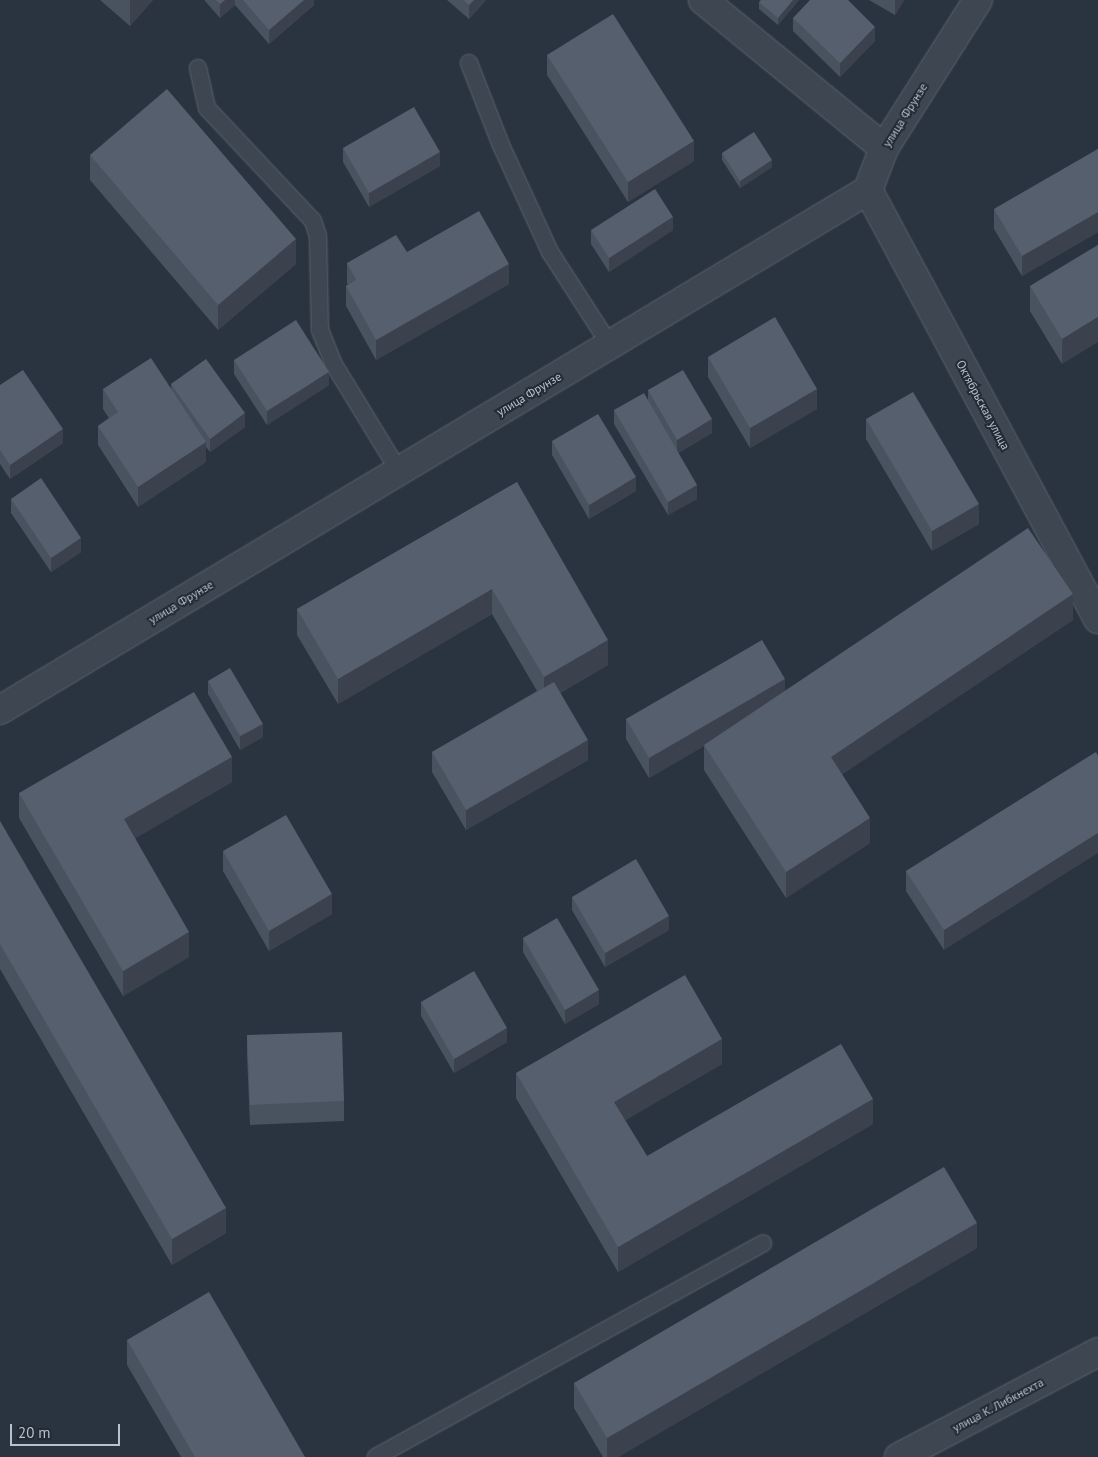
<!DOCTYPE html>
<meta charset="utf-8">
<style>
body{margin:0}
#map{position:relative;width:1098px;height:1457px;overflow:hidden;background:#2a3441;font-family:"PT Sans",sans-serif}
div>[style]{position:absolute}
.roads{filter:drop-shadow(0 0 1px #5c646e) drop-shadow(0 0 1px #5c646e)}
.service>*{height:16px;margin:-8px;padding:0 8px;transform-origin:8px;border-radius:8px;background:#3e4651}
.minor>*{height:28px;margin:-14px;padding:0 14px;transform-origin:14px;border-radius:14px;background:#3e4651}
.wall>*{inset:0;background:#49525f}
.shaded-wall>*{inset:0;background:#3c424d}
.building>*{inset:0;background:#555f6e}
span{translate:-50% -50%;white-space:nowrap;text-align:center;line-height:1.15;-webkit-text-stroke:4px #222b36;paint-order:stroke}
.street-label{font-size:12px;color:#bbc1cb}
.scale{position:absolute;left:10px;top:1424px;width:110px;height:22px;box-sizing:border-box;border:2px solid #bbc1cb;border-top:0;padding-left:6px;font-size:15px;line-height:18px;white-space:nowrap;color:#bbc1cb;-webkit-text-stroke:4px #222b36;paint-order:stroke}
</style>
<div id="map">
<div class="roads">
<div class="service">
<i style="left:469px;top:63px;width:88px;rotate:68.7deg"></i>
<i style="left:501px;top:145px;width:118px;rotate:65.4deg"></i>
<i style="left:550px;top:252px;width:111px;rotate:57.2deg"></i>
<i style="left:198px;top:68px;width:41px;rotate:77.3deg"></i>
<i style="left:207px;top:108px;width:155px;rotate:46.8deg"></i>
<i style="left:313px;top:221px;width:16px;rotate:72deg"></i>
<i style="left:318px;top:236px;width:94px;rotate:88.8deg"></i>
<i style="left:320px;top:330px;width:35px;rotate:68deg"></i>
<i style="left:333px;top:363px;width:127px;rotate:58.6deg"></i>
<i style="left:376px;top:1457px;width:442px;rotate:-28.9deg"></i>
</div>
<div class="minor">
<i style="left:703px;top:0;width:234px;rotate:39.3deg"></i>
<i style="left:868px;top:190px;width:487px;rotate:61.8deg"></i>
<i style="left:0;top:710px;width:1012px;rotate:-30.92deg"></i>
<i style="left:868px;top:190px;width:45px;rotate:-69.1deg"></i>
<i style="left:884px;top:148px;width:175px;rotate:-57.6deg"></i>
<i style="left:899px;top:1457px;width:225px;rotate:-27.8deg"></i>
</div>
</div>
<div class="wall">
<i style="clip-path:polygon(100px 0,153px 0,130px 26px)"></i>
<i style="clip-path:polygon(205px 0,314px 0,314px 5px,269px 44px,235px 5px,220px 18px,205px 1px)"></i>
<i style="clip-path:polygon(447px 0,486px 0,469px 19px)"></i>
<i style="clip-path:polygon(799px 0,778px 25px,759px 9px,759px 2px)"></i>
<i style="clip-path:polygon(869px 0,904px 0,895px 15px)"></i>
<i style="clip-path:polygon(793px 18px,875px 41px,840px 77px,793px 31px)"></i>
<i style="clip-path:polygon(547px 55px,694px 161px,628px 202px,547px 75px)"></i>
<i style="clip-path:polygon(343px 148px,440px 166px,369px 207px,343px 162px)"></i>
<i style="clip-path:polygon(1098px 149px,1098px 232px,1022px 276px,994px 229px,994px 209px)"></i>
<i style="clip-path:polygon(722px 153px,772px 167px,740px 188px,722px 160px)"></i>
<i style="clip-path:polygon(90px 155px,296px 264px,218px 330px,90px 180px)"></i>
<i style="clip-path:polygon(591px 230px,673px 230px,609px 272px,591px 244px)"></i>
<i style="clip-path:polygon(1098px 245px,1062px 364px,1030px 311px,1030px 286px)"></i>
<i style="clip-path:polygon(407px 252px,509px 284px,376px 360px,346px 306px,346px 286px,348px 285px,347px 283px,347px 263px)"></i>
<i style="clip-path:polygon(708px 357px,817px 409px,750px 448px,708px 377px)"></i>
<i style="clip-path:polygon(234px 360px,329px 385px,267px 425px,234px 374px)"></i>
<i style="clip-path:polygon(171px 384px,245px 427px,210px 452px,206px 447px,206px 462px,138px 507px,98px 445px,98px 426px,109px 418px,103px 409px,103px 389px,171px 388px)"></i>
<i style="clip-path:polygon(0 385px,63px 443px,10px 479px,0 464px)"></i>
<i style="clip-path:polygon(648px 390px,712px 433px,678px 453px,697px 499px,668px 515px,614px 424px,614px 410px,648px 401px)"></i>
<i style="clip-path:polygon(866px 419px,979px 524px,932px 551px,866px 439px)"></i>
<i style="clip-path:polygon(552px 441px,636px 491px,589px 519px,552px 455px)"></i>
<i style="clip-path:polygon(517px 482px,608px 665px,560px 693px,588px 760px,466px 830px,432px 772px,432px 752px,537px 691px,492px 614px,338px 704px,297px 635px,297px 609px)"></i>
<i style="clip-path:polygon(11px 499px,81px 552px,51px 572px,11px 513px)"></i>
<i style="clip-path:polygon(1073px 620px,842px 774px,870px 843px,786px 898px,704px 770px,704px 746px,649px 778px,626px 739px,626px 719px,785px 691px)"></i>
<i style="clip-path:polygon(208px 681px,263px 737px,240px 750px,208px 694px)"></i>
<i style="clip-path:polygon(1096px 752px,944px 950px,906px 891px,906px 871px)"></i>
<i style="clip-path:polygon(232px 782px,135px 838px,189px 957px,123px 996px,19px 818px,19px 793px)"></i>
<i style="clip-path:polygon(0 821px,226px 1233px,172px 1265px,0 969px)"></i>
<i style="clip-path:polygon(223px 851px,332px 914px,269px 951px,223px 871px)"></i>
<i style="clip-path:polygon(572px 897px,669px 930px,605px 967px,572px 910px)"></i>
<i style="clip-path:polygon(523px 938px,599px 1004px,565px 1024px,523px 952px)"></i>
<i style="clip-path:polygon(421px 1002px,507px 1042px,454px 1073px,421px 1016px)"></i>
<i style="clip-path:polygon(247px 1035px,344px 1101px,344px 1121px,250px 1125px,247px 1055px)"></i>
<i style="clip-path:polygon(722px 1064px,625px 1120px,647px 1156px,873px 1124px,618px 1272px,516px 1098px,516px 1073px)"></i>
<i style="clip-path:polygon(977px 1248px,618px 1457px,603px 1457px,574px 1408px,574px 1383px)"></i>
<i style="clip-path:polygon(127px 1340px,305px 1457px,181px 1457px,127px 1365px)"></i>
</div>
<div class="shaded-wall">
<i style="clip-path:polygon(131px 0,153px 0,130px 26px,130px 1px)"></i>
<i style="clip-path:polygon(225px 0,235px 0,235px 5px,220px 18px,220px 4px)"></i>
<i style="clip-path:polygon(304px 0,314px 0,314px 5px,269px 44px,269px 30px)"></i>
<i style="clip-path:polygon(474px 0,486px 0,469px 19px,469px 5px)"></i>
<i style="clip-path:polygon(793px 0,799px 0,778px 25px,778px 18px)"></i>
<i style="clip-path:polygon(896px 0,904px 0,895px 15px,895px 1px)"></i>
<i style="clip-path:polygon(875px 27px,875px 41px,840px 77px,840px 63px)"></i>
<i style="clip-path:polygon(694px 141px,694px 161px,628px 202px,628px 182px)"></i>
<i style="clip-path:polygon(440px 152px,440px 166px,369px 207px,369px 193px)"></i>
<i style="clip-path:polygon(772px 160px,772px 167px,740px 188px,740px 181px)"></i>
<i style="clip-path:polygon(1098px 212px,1098px 232px,1022px 276px,1022px 256px)"></i>
<i style="clip-path:polygon(673px 217px,673px 230px,609px 272px,609px 258px)"></i>
<i style="clip-path:polygon(296px 239px,296px 264px,218px 330px,218px 305px)"></i>
<i style="clip-path:polygon(509px 264px,509px 284px,376px 360px,376px 340px)"></i>
<i style="clip-path:polygon(1098px 317px,1098px 342px,1062px 364px,1062px 339px)"></i>
<i style="clip-path:polygon(329px 372px,329px 385px,267px 425px,267px 411px)"></i>
<i style="clip-path:polygon(817px 389px,817px 409px,750px 448px,750px 428px)"></i>
<i style="clip-path:polygon(245px 413px,245px 427px,210px 452px,210px 439px)"></i>
<i style="clip-path:polygon(712px 419px,712px 433px,677px 454px,677px 440px)"></i>
<i style="clip-path:polygon(63px 429px,63px 443px,10px 479px,10px 465px)"></i>
<i style="clip-path:polygon(206px 442px,206px 462px,138px 507px,138px 487px)"></i>
<i style="clip-path:polygon(636px 477px,636px 491px,589px 519px,589px 505px)"></i>
<i style="clip-path:polygon(697px 485px,697px 499px,668px 515px,668px 502px)"></i>
<i style="clip-path:polygon(979px 504px,979px 524px,932px 551px,932px 531px)"></i>
<i style="clip-path:polygon(81px 538px,81px 552px,51px 572px,51px 558px)"></i>
<i style="clip-path:polygon(492px 589px,492px 614px,338px 704px,338px 679px)"></i>
<i style="clip-path:polygon(1073px 594px,1073px 620px,831px 782px,831px 757px)"></i>
<i style="clip-path:polygon(608px 640px,608px 665px,544px 702px,544px 677px)"></i>
<i style="clip-path:polygon(785px 679px,785px 699px,649px 778px,649px 758px)"></i>
<i style="clip-path:polygon(263px 724px,263px 737px,240px 750px,240px 736px)"></i>
<i style="clip-path:polygon(588px 740px,588px 760px,466px 830px,466px 810px)"></i>
<i style="clip-path:polygon(232px 757px,232px 782px,124px 845px,124px 819px)"></i>
<i style="clip-path:polygon(870px 818px,870px 843px,786px 898px,786px 872px)"></i>
<i style="clip-path:polygon(1098px 833px,1098px 853px,944px 950px,944px 930px)"></i>
<i style="clip-path:polygon(332px 894px,332px 914px,269px 951px,269px 931px)"></i>
<i style="clip-path:polygon(669px 916px,669px 930px,605px 967px,605px 953px)"></i>
<i style="clip-path:polygon(189px 932px,189px 957px,123px 996px,123px 971px)"></i>
<i style="clip-path:polygon(599px 990px,599px 1004px,565px 1024px,565px 1010px)"></i>
<i style="clip-path:polygon(507px 1028px,507px 1042px,454px 1073px,454px 1059px)"></i>
<i style="clip-path:polygon(722px 1039px,722px 1064px,614px 1127px,614px 1102px)"></i>
<i style="clip-path:polygon(873px 1099px,873px 1124px,618px 1272px,618px 1247px)"></i>
<i style="clip-path:polygon(226px 1208px,226px 1233px,172px 1265px,172px 1239px)"></i>
<i style="clip-path:polygon(977px 1223px,977px 1248px,618px 1457px,607px 1457px,607px 1438px)"></i>
</div>
<div class="building">
<i style="clip-path:polygon(216px 0,225px 0,220px 4px)"></i>
<i style="clip-path:polygon(243px 0,304px 0,269px 30px)"></i>
<i style="clip-path:polygon(463px 0,474px 0,469px 5px)"></i>
<i style="clip-path:polygon(761px 0,793px 0,778px 18px,759px 2px)"></i>
<i style="clip-path:polygon(810px 0,848px 0,875px 27px,840px 63px,793px 18px)"></i>
<i style="clip-path:polygon(613px 14px,694px 141px,628px 182px,547px 55px)"></i>
<i style="clip-path:polygon(167px 89px,296px 239px,218px 305px,90px 155px)"></i>
<i style="clip-path:polygon(414px 107px,440px 152px,369px 193px,343px 148px)"></i>
<i style="clip-path:polygon(754px 132px,772px 160px,740px 181px,722px 153px)"></i>
<i style="clip-path:polygon(1098px 149px,1098px 212px,1022px 256px,994px 209px)"></i>
<i style="clip-path:polygon(655px 189px,673px 217px,609px 258px,591px 230px)"></i>
<i style="clip-path:polygon(479px 211px,509px 264px,376px 340px,346px 286px,356px 280px,347px 263px,396px 235px,407px 252px)"></i>
<i style="clip-path:polygon(1098px 245px,1098px 317px,1062px 339px,1030px 286px)"></i>
<i style="clip-path:polygon(775px 317px,817px 389px,750px 428px,708px 357px)"></i>
<i style="clip-path:polygon(296px 320px,329px 372px,267px 411px,234px 360px)"></i>
<i style="clip-path:polygon(151px 358px,206px 442px,138px 487px,98px 426px,118px 412px,103px 389px)"></i>
<i style="clip-path:polygon(206px 359px,245px 413px,210px 439px,171px 384px)"></i>
<i style="clip-path:polygon(23px 370px,63px 429px,10px 465px,0 450px,0 385px)"></i>
<i style="clip-path:polygon(683px 370px,712px 419px,677px 440px,648px 390px)"></i>
<i style="clip-path:polygon(913px 392px,979px 504px,932px 531px,866px 419px)"></i>
<i style="clip-path:polygon(644px 393px,697px 485px,668px 502px,614px 410px)"></i>
<i style="clip-path:polygon(598px 414px,636px 477px,589px 505px,552px 441px)"></i>
<i style="clip-path:polygon(41px 478px,81px 538px,51px 558px,11px 499px)"></i>
<i style="clip-path:polygon(517px 482px,608px 640px,544px 677px,492px 589px,338px 679px,297px 609px)"></i>
<i style="clip-path:polygon(1028px 528px,1073px 594px,831px 757px,870px 818px,786px 872px,704px 745px)"></i>
<i style="clip-path:polygon(762px 640px,785px 679px,649px 758px,626px 719px)"></i>
<i style="clip-path:polygon(230px 668px,263px 724px,240px 736px,208px 681px)"></i>
<i style="clip-path:polygon(554px 682px,588px 740px,466px 810px,432px 752px)"></i>
<i style="clip-path:polygon(194px 692px,232px 757px,124px 819px,189px 932px,123px 971px,19px 793px)"></i>
<i style="clip-path:polygon(1096px 752px,1098px 756px,1098px 833px,944px 930px,906px 871px)"></i>
<i style="clip-path:polygon(286px 815px,332px 894px,269px 931px,223px 851px)"></i>
<i style="clip-path:polygon(0 821px,226px 1208px,172px 1239px,0 944px)"></i>
<i style="clip-path:polygon(636px 859px,669px 916px,605px 953px,572px 897px)"></i>
<i style="clip-path:polygon(557px 918px,599px 990px,565px 1010px,523px 938px)"></i>
<i style="clip-path:polygon(474px 971px,507px 1028px,454px 1059px,421px 1002px)"></i>
<i style="clip-path:polygon(685px 975px,722px 1039px,614px 1102px,647px 1156px,841px 1044px,873px 1099px,618px 1247px,516px 1073px)"></i>
<i style="clip-path:polygon(342px 1032px,344px 1101px,250px 1105px,247px 1035px)"></i>
<i style="clip-path:polygon(944px 1167px,977px 1223px,607px 1438px,574px 1383px)"></i>
<i style="clip-path:polygon(209px 1292px,305px 1457px,195px 1457px,127px 1340px)"></i>
</div>
<div class="street-label">
<span style="left:905px;top:115px;rotate:-58deg">улица Фрунзе</span>
<span style="left:529px;top:394px;rotate:-31deg">улица Фрунзе</span>
<span style="left:983px;top:405px;rotate:62deg">Октябрьская улица</span>
<span style="left:181px;top:602px;rotate:-31deg">улица Фрунзе</span>
<span style="left:998px;top:1405px;rotate:-28deg">улица К. Либкнехта</span>
</div>
<div class="scale">20 m</div>
</div>
